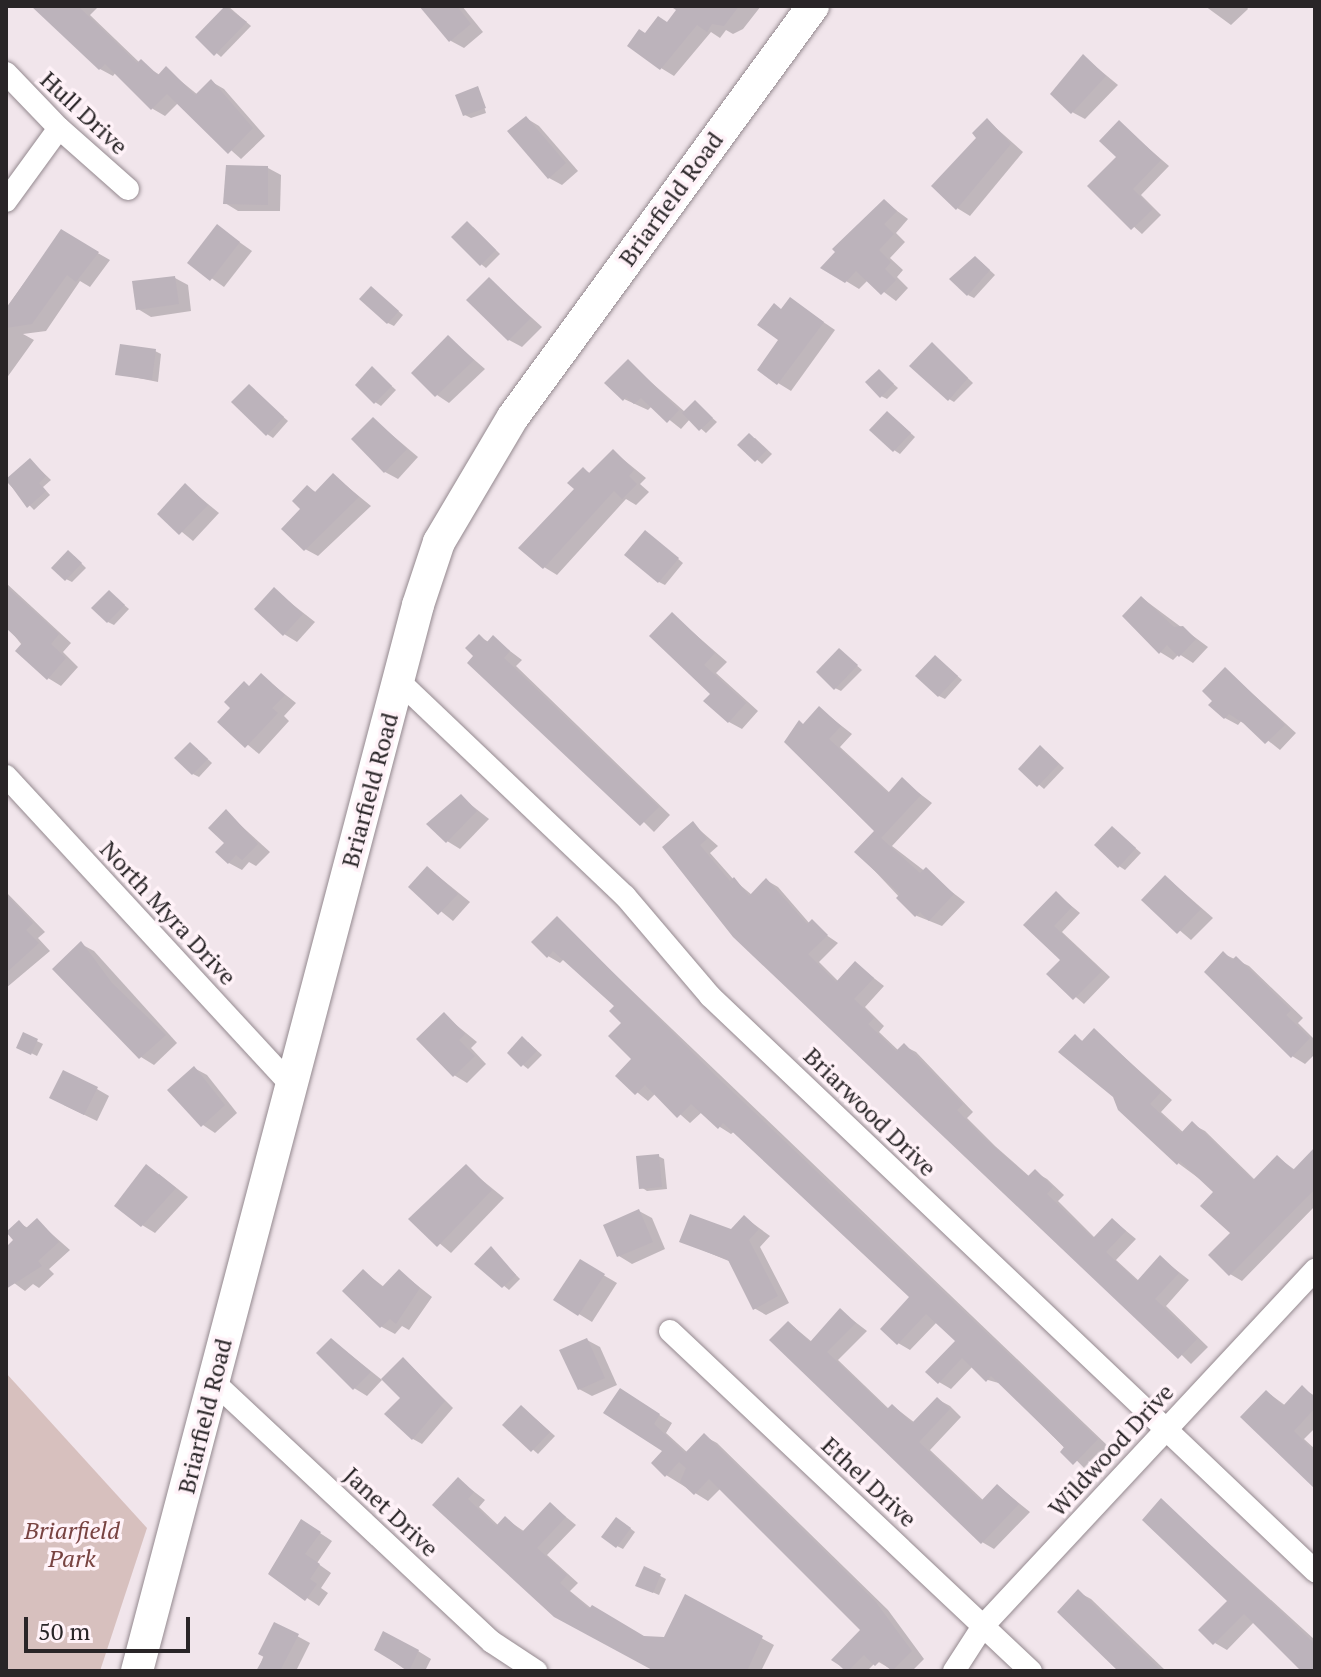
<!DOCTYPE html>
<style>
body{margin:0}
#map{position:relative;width:1321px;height:1677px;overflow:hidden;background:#f1e5eb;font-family:"PT Serif",serif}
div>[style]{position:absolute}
.green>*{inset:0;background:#d7c0be}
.shadow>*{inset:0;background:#0003}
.building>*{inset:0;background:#bcb3bb}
.roads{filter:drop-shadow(0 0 2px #94898f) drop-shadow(0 0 2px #94898f)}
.minor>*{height:22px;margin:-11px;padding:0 11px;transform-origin:11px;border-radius:11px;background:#fff}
.secondary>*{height:32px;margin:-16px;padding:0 16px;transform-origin:16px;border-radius:16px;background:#fff}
span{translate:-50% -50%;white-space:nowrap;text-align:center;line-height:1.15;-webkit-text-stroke:7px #fff2f8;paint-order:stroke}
.street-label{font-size:24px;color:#292527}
.park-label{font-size:24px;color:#784341;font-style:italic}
.frame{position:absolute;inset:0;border:8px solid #292527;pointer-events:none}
.scale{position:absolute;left:24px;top:1617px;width:166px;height:36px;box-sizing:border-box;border:4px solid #292527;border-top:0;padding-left:10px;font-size:24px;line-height:28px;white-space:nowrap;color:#292527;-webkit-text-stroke:6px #fff2f8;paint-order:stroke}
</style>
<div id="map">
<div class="green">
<i style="clip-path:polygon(6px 1373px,147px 1528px,100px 1671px,6px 1671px)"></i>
</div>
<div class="shadow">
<i style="clip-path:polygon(35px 6px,99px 6px,90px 15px,140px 63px,160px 75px,166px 69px,198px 95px,212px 82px,224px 89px,265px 136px,241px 159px,178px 103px,165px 116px,153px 109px,116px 72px,113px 76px,100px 69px)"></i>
<i style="clip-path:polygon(228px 6px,251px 26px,221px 57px,198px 37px)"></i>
<i style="clip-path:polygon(432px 6px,462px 6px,483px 32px,464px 48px,451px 41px)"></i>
<i style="clip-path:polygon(681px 6px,761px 6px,743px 29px,733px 34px,726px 30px,720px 38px,711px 32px,674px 76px,661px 68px,668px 24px)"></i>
<i style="clip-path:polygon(1205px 6px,1246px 6px,1248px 9px,1231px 25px)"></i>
<i style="clip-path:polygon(1084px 57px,1118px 85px,1085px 119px,1072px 112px)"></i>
<i style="clip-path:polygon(478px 88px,486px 113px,471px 118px,465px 115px)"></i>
<i style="clip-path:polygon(526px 118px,539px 126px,578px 171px,562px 185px,549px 178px)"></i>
<i style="clip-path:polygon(987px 120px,1023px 152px,970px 216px,957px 208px)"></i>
<i style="clip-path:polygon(1119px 123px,1169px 166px,1141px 195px,1161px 215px,1142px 234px,1089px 186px,1118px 157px)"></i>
<i style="clip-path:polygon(268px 168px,281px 175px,280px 211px,238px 211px,225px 203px)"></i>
<i style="clip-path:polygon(885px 202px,908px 219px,896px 233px,905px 242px,890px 258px,903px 270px,897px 277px,908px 288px,896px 301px,868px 280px,859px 289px,823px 267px)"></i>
<i style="clip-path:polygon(218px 227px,252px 251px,224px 287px,190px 263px)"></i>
<i style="clip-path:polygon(473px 227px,500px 254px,486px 268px,481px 264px)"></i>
<i style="clip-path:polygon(61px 232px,110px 260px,90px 287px,80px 281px,46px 331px,23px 334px,34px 340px,6px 379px,6px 308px)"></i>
<i style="clip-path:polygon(981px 262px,995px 275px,974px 298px,968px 295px)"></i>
<i style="clip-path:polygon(175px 278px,188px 285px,191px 311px,151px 317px,138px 309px)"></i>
<i style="clip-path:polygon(490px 280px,542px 327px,522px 347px,509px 340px)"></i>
<i style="clip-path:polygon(371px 288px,403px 315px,394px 326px,388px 323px)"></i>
<i style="clip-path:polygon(790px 299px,835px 330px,791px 391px,778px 383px)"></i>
<i style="clip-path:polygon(448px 337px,485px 369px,449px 403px,437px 395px)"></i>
<i style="clip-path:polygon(933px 344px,973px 383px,954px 402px,949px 399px)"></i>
<i style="clip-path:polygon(155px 351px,161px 354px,158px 382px,118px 374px)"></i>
<i style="clip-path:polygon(628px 362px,685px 412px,695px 403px,717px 422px,706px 433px,690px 419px,681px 429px,652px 406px,648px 410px,624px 399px)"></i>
<i style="clip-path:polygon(373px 369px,396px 390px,381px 406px,375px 402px)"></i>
<i style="clip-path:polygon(879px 371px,898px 388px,887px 399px,881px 396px)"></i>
<i style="clip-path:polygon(249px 386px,288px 421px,273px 438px,267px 434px)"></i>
<i style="clip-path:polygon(893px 417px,915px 437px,900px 454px,894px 450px)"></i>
<i style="clip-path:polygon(373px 419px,418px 457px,398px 479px,385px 472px)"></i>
<i style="clip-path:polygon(755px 438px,772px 454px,762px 464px,740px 445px)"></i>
<i style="clip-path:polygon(613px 451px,646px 478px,640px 484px,649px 492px,636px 505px,626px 499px,557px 575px,544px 567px,583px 469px,591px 474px)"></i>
<i style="clip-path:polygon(30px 460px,51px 480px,43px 487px,50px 495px,34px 510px,6px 481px)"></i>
<i style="clip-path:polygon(333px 475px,371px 506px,318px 556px,305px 549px,302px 508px,307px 487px,317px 493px)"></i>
<i style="clip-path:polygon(186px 486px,219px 513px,193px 541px,160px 514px)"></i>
<i style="clip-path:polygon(651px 536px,683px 563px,665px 585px,659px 582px)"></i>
<i style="clip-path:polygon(74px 556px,86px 568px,72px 582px,66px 579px)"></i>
<i style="clip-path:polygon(6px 583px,71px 643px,63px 652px,78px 667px,61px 686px,48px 678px,6px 625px)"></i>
<i style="clip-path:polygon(274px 590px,315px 622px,297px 642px,284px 634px)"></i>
<i style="clip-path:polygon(109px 592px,129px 609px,114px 625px,108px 622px)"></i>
<i style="clip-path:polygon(1142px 598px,1208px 647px,1193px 663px,1179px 654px,1173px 660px,1160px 652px)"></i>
<i style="clip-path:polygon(673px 615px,727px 662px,716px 673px,758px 711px,742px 729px,729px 722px)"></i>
<i style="clip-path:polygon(479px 637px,489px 642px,493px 638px,522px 660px,516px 666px,670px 815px,654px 832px,476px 656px)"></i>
<i style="clip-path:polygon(839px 650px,862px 670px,841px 691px,835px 688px)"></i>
<i style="clip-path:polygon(936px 657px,962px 680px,945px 699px,939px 696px)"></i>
<i style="clip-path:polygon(1225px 669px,1296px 733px,1280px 750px,1242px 720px,1238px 725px,1225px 718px)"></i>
<i style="clip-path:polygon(262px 676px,296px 703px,284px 716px,289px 721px,259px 754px,220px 722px)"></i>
<i style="clip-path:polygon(820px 709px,852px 734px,840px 747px,890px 793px,902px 780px,932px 803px,892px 846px,965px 902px,942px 926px,917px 916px,857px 852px,877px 831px,804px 726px)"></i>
<i style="clip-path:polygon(196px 748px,212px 763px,199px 777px,193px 774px)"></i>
<i style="clip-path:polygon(1046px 751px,1064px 768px,1044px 789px,1021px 769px)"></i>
<i style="clip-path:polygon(461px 797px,489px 819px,460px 849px,447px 841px)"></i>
<i style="clip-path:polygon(226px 812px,270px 852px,256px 866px,249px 862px,242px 870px,229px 863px)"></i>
<i style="clip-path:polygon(693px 824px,718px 846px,710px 853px,734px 880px,752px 895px,766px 880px,778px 887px,810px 924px,838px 943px,819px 962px,839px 982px,856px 964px,884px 986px,865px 1007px,884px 1026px,879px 1032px,899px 1051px,904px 1046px,916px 1052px,973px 1112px,967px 1118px,995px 1146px,1030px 1177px,1035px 1172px,1047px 1179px,1064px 1195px,1058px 1201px,1095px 1238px,1113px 1220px,1136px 1239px,1116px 1260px,1139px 1281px,1161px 1258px,1189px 1280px,1166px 1306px,1208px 1347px,1191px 1364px,664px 848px)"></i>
<i style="clip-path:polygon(1113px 828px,1141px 853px,1125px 870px,1119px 866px)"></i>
<i style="clip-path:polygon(428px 868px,470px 902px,453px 921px,411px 887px)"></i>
<i style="clip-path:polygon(1166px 877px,1213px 918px,1191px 940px,1144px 900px)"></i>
<i style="clip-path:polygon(6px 892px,45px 932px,38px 938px,50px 951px,6px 988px)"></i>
<i style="clip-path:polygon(1057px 894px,1080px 913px,1062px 932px,1110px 977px,1084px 1004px,1049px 974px,1063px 960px,1026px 925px)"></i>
<i style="clip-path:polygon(557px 919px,1109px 1447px,1086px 1470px,1002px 1384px,988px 1380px,973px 1366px,951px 1389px,939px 1382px,958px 1341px,937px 1322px,910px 1350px,898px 1343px,912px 1297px,735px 1131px,731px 1134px,720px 1127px,702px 1112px,690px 1123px,656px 1093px,648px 1101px,617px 1076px,634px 1059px,617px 1005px,564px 959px,560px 963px,548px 956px)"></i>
<i style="clip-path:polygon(81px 944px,94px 951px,177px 1043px,154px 1065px,141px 1057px)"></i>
<i style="clip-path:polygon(1224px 954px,1249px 966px,1303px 1018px,1298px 1023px,1315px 1040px,1315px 1054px,1305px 1064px,1292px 1056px)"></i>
<i style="clip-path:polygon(444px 1015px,477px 1042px,471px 1048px,486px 1064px,467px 1083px,454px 1075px)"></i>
<i style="clip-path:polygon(1095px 1031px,1172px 1100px,1161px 1112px,1184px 1133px,1192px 1124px,1205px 1131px,1255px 1180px,1277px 1157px,1295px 1170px,1315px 1150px,1315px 1206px,1242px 1281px,1230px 1274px,1232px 1233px,1216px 1191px,1178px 1163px,1115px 1096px,1075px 1037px,1084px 1042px)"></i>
<i style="clip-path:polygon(24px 1035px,43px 1044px,37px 1056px,19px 1047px)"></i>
<i style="clip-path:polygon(528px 1042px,542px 1055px,528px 1069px,523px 1065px)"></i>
<i style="clip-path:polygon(194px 1068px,207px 1075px,237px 1113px,215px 1133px,203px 1125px)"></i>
<i style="clip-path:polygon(97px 1089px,109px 1096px,97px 1121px,64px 1105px)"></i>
<i style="clip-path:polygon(658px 1156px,664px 1159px,667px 1189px,647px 1191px,641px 1187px)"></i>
<i style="clip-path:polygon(466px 1167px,504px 1198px,451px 1253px,411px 1219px)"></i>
<i style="clip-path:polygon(159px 1174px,188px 1197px,155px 1233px,142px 1225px)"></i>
<i style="clip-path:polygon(639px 1211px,652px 1218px,665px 1249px,632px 1264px,619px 1256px)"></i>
<i style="clip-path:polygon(744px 1217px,770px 1236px,760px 1247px,789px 1303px,766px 1315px,754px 1308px,731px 1262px,681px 1241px,731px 1231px)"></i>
<i style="clip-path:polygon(37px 1221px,70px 1250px,49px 1269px,54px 1274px,39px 1288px,33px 1284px,25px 1291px,6px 1277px,6px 1249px,16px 1240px,19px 1223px,28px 1228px)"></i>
<i style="clip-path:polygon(491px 1249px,520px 1279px,509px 1290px,477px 1263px)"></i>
<i style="clip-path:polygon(593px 1269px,617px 1283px,592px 1322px,556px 1300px)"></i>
<i style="clip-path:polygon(363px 1271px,384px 1287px,399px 1271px,432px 1297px,409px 1330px,402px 1326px,395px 1334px,382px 1327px,344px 1291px)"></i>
<i style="clip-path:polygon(841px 1311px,867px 1331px,838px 1360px,890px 1410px,893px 1406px,915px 1423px,937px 1399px,950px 1406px,961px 1417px,930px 1450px,984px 1501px,998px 1486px,1030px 1512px,994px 1549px,982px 1542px,789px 1323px,812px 1342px)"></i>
<i style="clip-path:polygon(332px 1340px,382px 1380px,367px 1396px,354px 1388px)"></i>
<i style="clip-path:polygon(587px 1340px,600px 1347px,617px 1385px,592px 1396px,579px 1389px)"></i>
<i style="clip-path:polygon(404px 1359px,453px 1408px,422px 1444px,413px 1439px,403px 1398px)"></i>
<i style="clip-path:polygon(1302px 1388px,1315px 1396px,1315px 1428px,1304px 1439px,1315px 1449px,1315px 1486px,1267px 1392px,1286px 1406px)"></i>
<i style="clip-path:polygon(633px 1398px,672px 1423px,666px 1433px,688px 1453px,704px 1436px,717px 1443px,888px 1610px,924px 1659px,912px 1671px,894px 1671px,877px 1661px,867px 1671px,845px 1671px,834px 1660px,862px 1630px,721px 1488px,708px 1501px,666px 1475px,665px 1451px)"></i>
<i style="clip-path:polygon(522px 1407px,555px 1436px,538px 1454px,505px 1425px)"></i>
<i style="clip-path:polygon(459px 1480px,485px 1500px,479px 1507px,499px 1526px,506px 1519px,525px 1532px,551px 1505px,576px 1525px,547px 1555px,578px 1583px,570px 1591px,592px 1609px,643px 1638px,665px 1639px,686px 1597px,774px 1645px,761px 1671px,660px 1671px,435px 1504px)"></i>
<i style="clip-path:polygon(1162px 1501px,1315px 1640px,1315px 1671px,1309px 1671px,1255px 1621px,1227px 1650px,1215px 1643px,1230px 1601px)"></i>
<i style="clip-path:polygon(622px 1522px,635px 1532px,623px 1549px,617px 1546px)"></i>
<i style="clip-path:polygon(314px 1529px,332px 1541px,317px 1563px,331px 1573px,321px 1588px,328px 1593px,319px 1606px,271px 1574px)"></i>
<i style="clip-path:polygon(645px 1568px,666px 1579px,659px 1595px,643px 1588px)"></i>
<i style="clip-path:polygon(1078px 1592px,1091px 1599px,1166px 1671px,1122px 1671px)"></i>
<i style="clip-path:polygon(275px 1624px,310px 1643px,296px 1671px,258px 1671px)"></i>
<i style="clip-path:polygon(376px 1649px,418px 1651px,431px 1659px,425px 1671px,407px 1671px)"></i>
</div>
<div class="building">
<i style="clip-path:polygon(31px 6px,78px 6px,137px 63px,141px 59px,158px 75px,166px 66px,195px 95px,211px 79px,253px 128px,228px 154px,167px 94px,151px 110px,105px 64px,99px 70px)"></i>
<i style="clip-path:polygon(225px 6px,247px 22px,214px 56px,195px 37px)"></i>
<i style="clip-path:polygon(419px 6px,457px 6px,471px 24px,449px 42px)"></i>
<i style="clip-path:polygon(670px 6px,739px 6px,724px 26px,712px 24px,707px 32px,697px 25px,660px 70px,627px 46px,639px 29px,645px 33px,658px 16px,667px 22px,676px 10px)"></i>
<i style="clip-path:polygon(1083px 54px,1106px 76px,1071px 114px,1050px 94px)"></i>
<i style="clip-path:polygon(478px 86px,486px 108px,463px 116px,455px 95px)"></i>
<i style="clip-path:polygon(526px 116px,566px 163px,548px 179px,507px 131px)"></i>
<i style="clip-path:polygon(987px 118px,1011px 144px,956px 210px,931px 186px,976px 138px,972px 133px)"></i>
<i style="clip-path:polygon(1119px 120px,1161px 160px,1133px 189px,1153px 209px,1131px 230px,1087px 186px,1116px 157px,1099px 141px)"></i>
<i style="clip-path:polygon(226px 165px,268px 166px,268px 205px,223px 204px)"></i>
<i style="clip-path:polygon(884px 199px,897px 211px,884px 224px,894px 234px,879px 250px,891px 262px,885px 269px,896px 280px,881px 295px,856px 271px,845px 283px,820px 268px,835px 252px,832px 249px)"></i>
<i style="clip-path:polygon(467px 221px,496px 250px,480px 266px,451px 237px)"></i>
<i style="clip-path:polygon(217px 224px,240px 242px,210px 281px,187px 263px)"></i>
<i style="clip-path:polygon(61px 229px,99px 252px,76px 282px,67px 275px,32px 324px,6px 328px,6px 309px)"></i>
<i style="clip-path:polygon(975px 256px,990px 270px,967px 296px,949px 279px)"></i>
<i style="clip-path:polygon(175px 276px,179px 304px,136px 310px,132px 281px)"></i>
<i style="clip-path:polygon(489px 277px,531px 318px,508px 341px,466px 300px)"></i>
<i style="clip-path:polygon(371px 286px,399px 311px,387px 324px,359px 299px)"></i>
<i style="clip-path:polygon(790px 297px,824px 322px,777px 385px,757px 370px,778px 340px,757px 325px,774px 303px,781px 309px)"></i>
<i style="clip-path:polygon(448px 335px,474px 360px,435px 397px,411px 373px)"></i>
<i style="clip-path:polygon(932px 342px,968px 378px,948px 401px,909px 366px)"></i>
<i style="clip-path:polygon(120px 344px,156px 349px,152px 380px,115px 375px)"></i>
<i style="clip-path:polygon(628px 359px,679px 410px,667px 423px,641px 398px,634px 404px,626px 397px,623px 401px,604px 383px)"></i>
<i style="clip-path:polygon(372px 366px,392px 386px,374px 404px,355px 385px)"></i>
<i style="clip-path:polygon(879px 369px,894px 384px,880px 398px,865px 382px)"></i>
<i style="clip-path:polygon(249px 384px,284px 417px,266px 436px,231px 402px)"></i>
<i style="clip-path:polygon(695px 400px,713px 418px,699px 431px,682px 413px)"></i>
<i style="clip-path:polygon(887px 411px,911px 433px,893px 452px,869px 430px)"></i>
<i style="clip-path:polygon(373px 417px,407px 449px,384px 473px,351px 439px)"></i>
<i style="clip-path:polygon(749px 433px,767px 450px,755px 462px,737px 445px)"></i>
<i style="clip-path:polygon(613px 449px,634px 470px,629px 476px,637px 484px,622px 499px,614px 491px,543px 569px,518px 548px,574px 489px,567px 483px,583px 467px,589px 473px)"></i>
<i style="clip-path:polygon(30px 458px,46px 476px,39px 483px,46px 491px,27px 508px,6px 479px)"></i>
<i style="clip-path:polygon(333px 473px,359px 497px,304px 551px,281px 529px,300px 509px,292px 501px,307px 485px,315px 492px)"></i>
<i style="clip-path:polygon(185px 483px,208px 505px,179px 535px,157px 514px)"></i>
<i style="clip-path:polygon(645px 530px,679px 558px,658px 583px,624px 555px)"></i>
<i style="clip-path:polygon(68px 550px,82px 563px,65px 581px,51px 568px)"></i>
<i style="clip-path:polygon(6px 586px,59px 634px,51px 644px,66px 658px,47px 680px,15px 651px,22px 643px,6px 628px)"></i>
<i style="clip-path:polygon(274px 587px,303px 614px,283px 636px,254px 609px)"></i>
<i style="clip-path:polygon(109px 590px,125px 605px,107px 623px,91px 608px)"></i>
<i style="clip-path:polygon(1141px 596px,1174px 627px,1183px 626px,1196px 639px,1179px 657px,1167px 645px,1159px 654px,1122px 616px)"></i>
<i style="clip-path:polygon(672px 612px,715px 653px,704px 665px,746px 703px,728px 723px,703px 701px,710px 694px,649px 636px)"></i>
<i style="clip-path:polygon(479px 634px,487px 642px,493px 635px,510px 651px,504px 658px,659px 807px,640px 826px,467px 663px,473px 656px,465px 648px)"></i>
<i style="clip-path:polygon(839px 648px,858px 665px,834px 690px,816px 672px)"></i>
<i style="clip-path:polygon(935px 655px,958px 676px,938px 697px,915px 676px)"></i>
<i style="clip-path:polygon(1225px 667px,1285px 725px,1265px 744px,1243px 723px,1229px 714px,1224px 719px,1208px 705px,1212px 701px,1202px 691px)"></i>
<i style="clip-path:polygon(261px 673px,285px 695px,272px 708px,278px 713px,245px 748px,217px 722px,230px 708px,224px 702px,244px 681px,249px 686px)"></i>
<i style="clip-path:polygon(819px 706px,841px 726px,829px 739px,888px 793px,902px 777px,921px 795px,881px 838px,920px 873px,926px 867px,954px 894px,929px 921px,920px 912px,915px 917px,896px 898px,900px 894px,854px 852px,874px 831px,784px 742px,799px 720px,803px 724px)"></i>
<i style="clip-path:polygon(190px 742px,208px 759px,192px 775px,174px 758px)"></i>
<i style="clip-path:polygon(1040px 745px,1059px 764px,1037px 787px,1018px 769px)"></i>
<i style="clip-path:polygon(461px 794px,477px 811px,446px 843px,426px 824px)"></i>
<i style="clip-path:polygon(226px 809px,258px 844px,242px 860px,236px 855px,228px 864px,215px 852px,224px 843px,208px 828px)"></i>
<i style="clip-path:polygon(693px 821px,707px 839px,700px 845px,730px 881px,734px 877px,749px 896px,766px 878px,807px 924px,812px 919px,828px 935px,808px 954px,836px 982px,855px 961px,874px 978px,854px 999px,874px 1018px,868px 1024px,896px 1051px,904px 1043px,963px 1104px,957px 1110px,983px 1137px,1028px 1176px,1035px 1169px,1053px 1187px,1047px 1194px,1093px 1238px,1112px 1218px,1126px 1231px,1106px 1252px,1137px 1281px,1160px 1255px,1179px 1273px,1155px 1299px,1197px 1339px,1178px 1359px,733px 937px,662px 847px)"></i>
<i style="clip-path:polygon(1112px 826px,1136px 848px,1118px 868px,1094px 845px)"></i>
<i style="clip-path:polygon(427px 866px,458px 894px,438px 915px,408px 887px)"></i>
<i style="clip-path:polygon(1165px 875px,1201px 909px,1177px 934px,1141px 900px)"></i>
<i style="clip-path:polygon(1056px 891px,1072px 907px,1054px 926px,1102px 971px,1073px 1000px,1046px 974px,1060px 960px,1023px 925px)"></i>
<i style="clip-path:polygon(6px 894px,33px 923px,26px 930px,39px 943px,6px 973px)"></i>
<i style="clip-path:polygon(557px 916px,716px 1076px,1098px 1439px,1073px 1465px,1060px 1452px,1064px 1447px,991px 1376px,986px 1382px,962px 1358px,938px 1384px,925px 1372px,955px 1341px,926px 1314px,897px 1345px,880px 1329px,909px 1297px,723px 1123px,718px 1129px,691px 1104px,677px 1118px,645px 1085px,635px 1095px,615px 1076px,631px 1059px,608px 1036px,621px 1023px,609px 1011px,614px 1006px,553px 951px,547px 958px,531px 942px)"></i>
<i style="clip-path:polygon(81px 941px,112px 983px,166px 1035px,139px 1059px,52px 969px)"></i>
<i style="clip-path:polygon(1223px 951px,1232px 960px,1236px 956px,1291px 1010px,1286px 1015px,1310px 1038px,1291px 1058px,1204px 972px)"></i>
<i style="clip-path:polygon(444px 1012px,465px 1034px,459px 1040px,475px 1056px,453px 1077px,416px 1039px)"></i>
<i style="clip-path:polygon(1094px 1028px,1161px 1092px,1150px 1104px,1181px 1133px,1192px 1121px,1253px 1180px,1277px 1155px,1293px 1170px,1315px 1147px,1315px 1189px,1229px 1276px,1208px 1255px,1230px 1233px,1200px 1206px,1213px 1192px,1180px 1161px,1177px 1165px,1118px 1110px,1113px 1097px,1058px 1052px,1075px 1034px,1082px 1041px)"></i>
<i style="clip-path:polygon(23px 1032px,38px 1039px,31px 1055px,16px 1048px)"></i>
<i style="clip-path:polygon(522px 1036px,537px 1051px,521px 1067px,507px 1053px)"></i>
<i style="clip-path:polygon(194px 1066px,225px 1105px,201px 1127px,167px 1090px)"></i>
<i style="clip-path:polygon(63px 1070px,98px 1087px,84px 1115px,49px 1098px)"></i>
<i style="clip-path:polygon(659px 1154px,662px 1187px,639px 1189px,636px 1156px)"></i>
<i style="clip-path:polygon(146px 1164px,176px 1188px,141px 1227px,114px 1206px)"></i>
<i style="clip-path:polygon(466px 1164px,492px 1190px,437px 1247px,408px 1219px)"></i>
<i style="clip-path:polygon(639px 1209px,653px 1242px,617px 1257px,603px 1225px)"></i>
<i style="clip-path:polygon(690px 1214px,731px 1229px,744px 1215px,759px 1229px,749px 1240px,778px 1296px,753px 1310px,728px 1260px,679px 1242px)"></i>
<i style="clip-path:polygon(37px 1218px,59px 1242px,38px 1261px,42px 1266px,6px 1289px,6px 1247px,13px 1240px,6px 1232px,19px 1220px,26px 1228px)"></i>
<i style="clip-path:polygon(491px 1246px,516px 1275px,502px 1288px,474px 1264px)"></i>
<i style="clip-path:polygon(580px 1259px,605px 1274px,578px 1316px,553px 1300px)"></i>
<i style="clip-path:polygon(363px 1269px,382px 1287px,399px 1269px,420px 1288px,396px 1324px,390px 1319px,380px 1328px,342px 1291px)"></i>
<i style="clip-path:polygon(840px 1308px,856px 1323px,827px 1352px,887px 1409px,892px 1404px,912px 1423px,937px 1397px,950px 1409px,919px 1442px,981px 1501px,997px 1484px,1019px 1504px,981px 1544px,769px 1340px,788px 1321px,810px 1342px)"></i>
<i style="clip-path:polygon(331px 1338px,371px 1372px,353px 1390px,316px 1353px)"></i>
<i style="clip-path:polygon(587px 1338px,605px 1378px,578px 1390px,559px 1350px)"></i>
<i style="clip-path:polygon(403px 1357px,445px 1401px,412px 1440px,384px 1414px,400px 1398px,381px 1379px)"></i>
<i style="clip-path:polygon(1302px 1385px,1315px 1398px,1315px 1408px,1294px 1431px,1315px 1452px,1315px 1489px,1240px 1417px,1266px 1390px,1283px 1406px)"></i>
<i style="clip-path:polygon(620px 1388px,660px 1414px,654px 1424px,685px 1453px,704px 1433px,875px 1601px,912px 1651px,892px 1671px,880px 1661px,875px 1666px,864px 1655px,848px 1671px,831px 1660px,860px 1630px,709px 1479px,694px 1495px,680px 1482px,686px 1468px,679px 1462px,665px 1477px,651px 1463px,662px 1451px,603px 1413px)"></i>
<i style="clip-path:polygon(521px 1405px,550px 1432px,531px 1452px,502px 1425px)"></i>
<i style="clip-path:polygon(458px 1477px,474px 1492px,468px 1499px,496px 1526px,505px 1516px,522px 1532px,550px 1502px,566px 1517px,537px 1548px,567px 1575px,560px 1583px,589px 1609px,592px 1605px,644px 1636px,664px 1637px,685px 1594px,763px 1636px,747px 1671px,654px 1671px,554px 1617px,432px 1505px)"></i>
<i style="clip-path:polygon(1161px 1498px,1315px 1644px,1315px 1671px,1301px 1671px,1244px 1614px,1213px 1645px,1198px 1630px,1227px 1601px,1142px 1520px)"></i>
<i style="clip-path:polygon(616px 1517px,631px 1528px,616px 1548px,601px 1537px)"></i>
<i style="clip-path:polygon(301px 1519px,321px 1532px,305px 1554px,320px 1564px,310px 1579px,317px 1584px,305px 1601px,268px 1574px)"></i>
<i style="clip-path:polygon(644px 1566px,661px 1574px,653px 1593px,635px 1586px)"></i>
<i style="clip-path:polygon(1078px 1589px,1117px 1628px,1162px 1671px,1118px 1671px,1057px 1612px)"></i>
<i style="clip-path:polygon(274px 1622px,299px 1634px,280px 1671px,256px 1671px,264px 1657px,258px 1654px)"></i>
<i style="clip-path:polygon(383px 1631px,419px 1650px,409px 1671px,374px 1650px)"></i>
</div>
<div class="roads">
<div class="minor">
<i style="left:6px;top:73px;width:76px;rotate:46.1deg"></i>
<i style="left:59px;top:128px;width:92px;rotate:41.5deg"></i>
<i style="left:6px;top:201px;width:90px;rotate:-54deg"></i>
<i style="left:399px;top:681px;width:312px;rotate:43.6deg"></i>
<i style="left:625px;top:896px;width:131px;rotate:49.6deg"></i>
<i style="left:710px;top:996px;width:835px;rotate:43.54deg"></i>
<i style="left:6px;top:776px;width:422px;rotate:47.3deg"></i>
<i style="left:670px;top:1331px;width:496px;rotate:43.3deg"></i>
<i style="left:216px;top:1384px;width:378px;rotate:43.1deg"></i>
<i style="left:492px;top:1642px;width:53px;rotate:33.4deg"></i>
<i style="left:954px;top:1671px;width:54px;rotate:-57.2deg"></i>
<i style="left:983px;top:1626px;width:487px;rotate:-47deg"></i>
</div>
<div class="secondary">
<i style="left:137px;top:1671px;width:1102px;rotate:-75.23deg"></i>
<i style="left:418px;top:605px;width:66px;rotate:-71.6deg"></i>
<i style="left:439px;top:542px;width:145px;rotate:-59.4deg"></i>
<i style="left:513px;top:417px;width:509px;rotate:-53.87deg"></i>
</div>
</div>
<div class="street-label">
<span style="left:84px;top:113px;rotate:43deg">Hull Drive</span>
<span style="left:671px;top:199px;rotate:-54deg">Briarfield Road</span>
<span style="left:370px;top:790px;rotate:-75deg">Briarfield Road</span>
<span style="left:168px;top:913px;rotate:47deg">North Myra Drive</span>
<span style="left:870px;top:1112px;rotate:44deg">Briarwood Drive</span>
<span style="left:205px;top:1416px;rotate:-76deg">Briarfield Road</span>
<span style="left:1111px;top:1450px;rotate:-47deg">Wildwood Drive</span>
<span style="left:869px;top:1482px;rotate:43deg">Ethel Drive</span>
<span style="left:391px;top:1512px;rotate:43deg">Janet Drive</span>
</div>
<div class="park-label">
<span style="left:72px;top:1545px">Briarfield<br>Park</span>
</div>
<div class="frame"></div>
<div class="scale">50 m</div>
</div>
